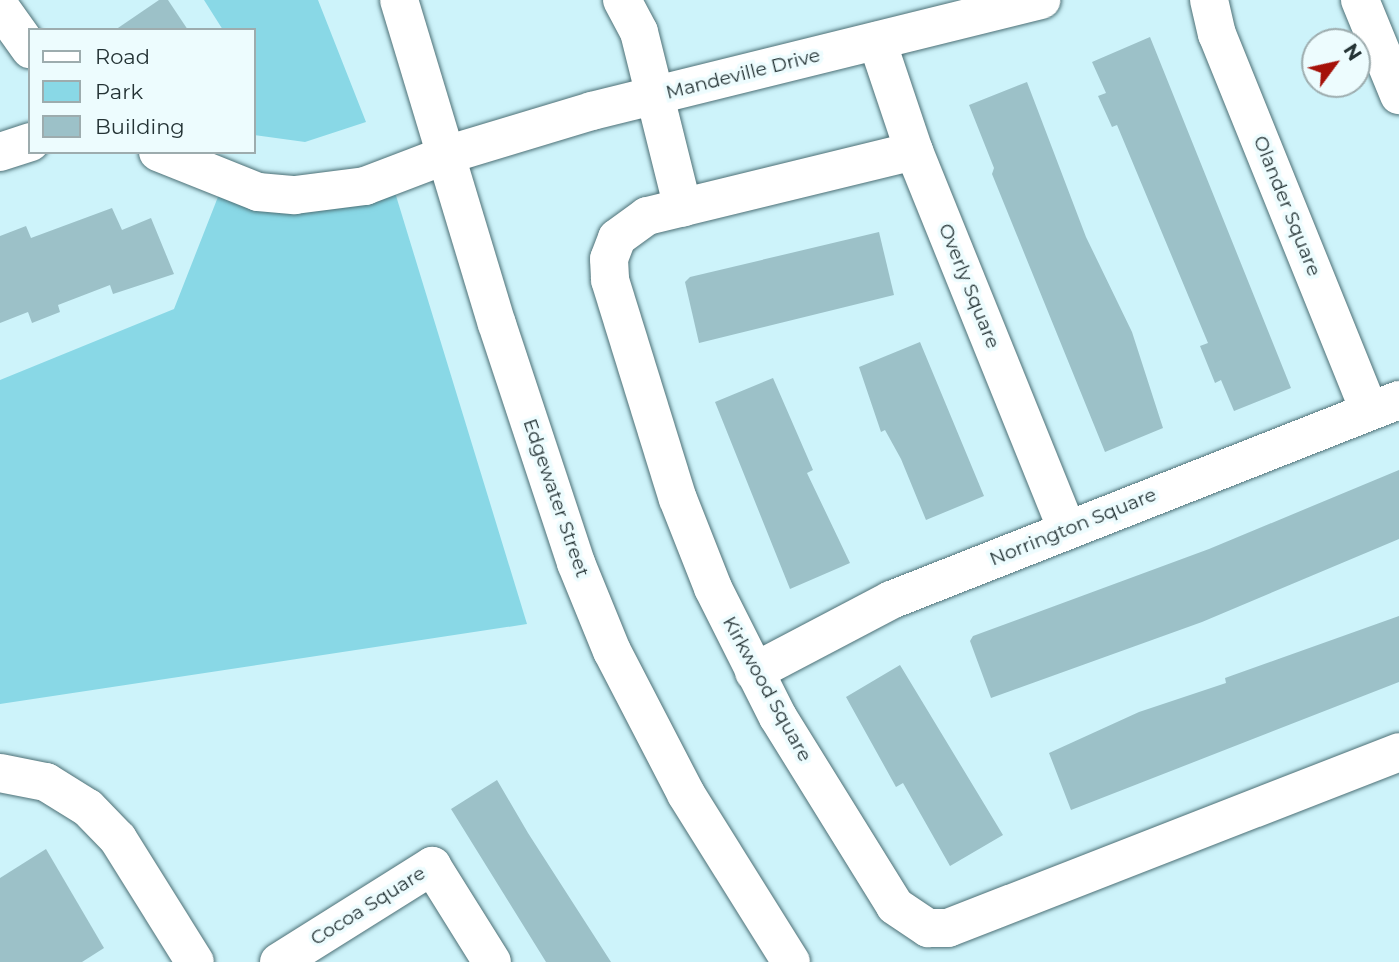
<!DOCTYPE html>
<style>
body{margin:0}
#map{position:relative;width:1399px;height:962px;overflow:hidden;background:#cdf3fa;font-family:Montserrat,sans-serif}
div>[style]{position:absolute}
.green>*{inset:0;background:#89d8e6}
.building>*{inset:0;background:#9cc1c8}
.roads{filter:drop-shadow(0 0 2px #4d7076) drop-shadow(0 0 2px #4d7076)}
.minor>*{height:38px;margin:-19px;padding:0 19px;transform-origin:19px;border-radius:19px;background:#fff}
span{translate:-50% -50%;white-space:nowrap;text-align:center;line-height:1.15;-webkit-text-stroke:7px #edfcfe;paint-order:stroke}
.street-label{font-size:19px;color:#243335}
.legend{position:absolute;left:28px;top:28px;width:228px;height:126px;box-sizing:border-box;background:#edfcfe;border:2px solid #9dacae;margin:0;padding:9px 12px;list-style:none;font-size:21px;color:#243335}
.legend li{display:flex;align-items:center;gap:14px;height:35px}
.legend b{width:35px;border:2px solid #9dacae}
.north{position:absolute;left:1301px;top:28px;width:70px;height:70px;box-sizing:border-box;background:#edfcfe;border:2px solid #9dacae;border-radius:50%;rotate:57deg;font-size:19px;font-weight:700;line-height:28px;text-align:center;color:#243335}
.north::after{content:'';display:block;margin:auto;width:24px;height:32px;background:#a51109;clip-path:polygon(50% 0,100% 100%,50% 72%,0 100%)}
</style>
<div id="map">
<div class="green">
<i style="clip-path:polygon(204px 0,318px 0,366px 122px,305px 142px,254px 135px,254px 30px,223px 30px)"></i>
<i style="clip-path:polygon(390px 176px,527px 624px,0 704px,0 380px,174px 309px,225px 179px)"></i>
</div>
<div class="building">
<i style="clip-path:polygon(159px 0,168px 0,188px 30px,115px 30px)"></i>
<i style="clip-path:polygon(1150px 37px,1291px 388px,1234px 411px,1221px 380px,1215px 383px,1200px 346px,1208px 343px,1117px 125px,1112px 127px,1098px 96px,1106px 93px,1092px 62px)"></i>
<i style="clip-path:polygon(1027px 82px,1086px 237px,1132px 332px,1163px 428px,1105px 452px,992px 174px,994px 168px,969px 105px)"></i>
<i style="clip-path:polygon(112px 208px,122px 230px,151px 218px,174px 274px,113px 294px,110px 285px,58px 305px,60px 312px,32px 323px,28px 312px,0 323px,0 236px,26px 226px,31px 238px)"></i>
<i style="clip-path:polygon(879px 232px,894px 295px,699px 343px,685px 282px,690px 277px)"></i>
<i style="clip-path:polygon(920px 342px,984px 496px,926px 520px,901px 459px,885px 430px,881px 432px,859px 367px)"></i>
<i style="clip-path:polygon(773px 378px,813px 470px,807px 473px,850px 563px,790px 589px,715px 402px)"></i>
<i style="clip-path:polygon(1399px 470px,1399px 539px,1202px 622px,991px 698px,970px 641px,973px 636px,1209px 549px)"></i>
<i style="clip-path:polygon(1399px 616px,1399px 682px,1071px 810px,1049px 753px,1139px 712px,1226px 683px,1225px 678px)"></i>
<i style="clip-path:polygon(900px 665px,1003px 835px,950px 866px,903px 783px,896px 787px,846px 697px)"></i>
<i style="clip-path:polygon(497px 780px,528px 833px,611px 962px,546px 962px,451px 809px)"></i>
<i style="clip-path:polygon(46px 849px,104px 948px,82px 962px,0 962px,0 878px)"></i>
</div>
<div class="roads">
<div class="minor">
<i style="left:399px;top:0;width:338px;rotate:73.2deg"></i>
<i style="left:497px;top:324px;width:252px;rotate:71.7deg"></i>
<i style="left:576px;top:563px;width:95px;rotate:67.8deg"></i>
<i style="left:612px;top:651px;width:161px;rotate:62.6deg"></i>
<i style="left:686px;top:794px;width:198px;rotate:58deg"></i>
<i style="left:622px;top:0;width:36px;rotate:62deg"></i>
<i style="left:639px;top:32px;width:181px;rotate:76deg"></i>
<i style="left:1209px;top:0;width:35px;rotate:77deg"></i>
<i style="left:1217px;top:34px;width:406px;rotate:68deg"></i>
<i style="left:1360px;top:0;width:103px;rotate:67.7deg"></i>
<i style="left:0;top:7px;width:52px;rotate:54.5deg"></i>
<i style="left:877px;top:41px;width:116px;rotate:71.4deg"></i>
<i style="left:914px;top:151px;width:408px;rotate:68deg"></i>
<i style="left:914px;top:151px;width:275px;rotate:166.3deg"></i>
<i style="left:647px;top:216px;width:37px;rotate:144deg"></i>
<i style="left:617px;top:238px;width:22px;rotate:111deg"></i>
<i style="left:609px;top:259px;width:21px;rotate:87deg"></i>
<i style="left:610px;top:280px;width:229px;rotate:72.8deg"></i>
<i style="left:678px;top:499px;width:96px;rotate:68.5deg"></i>
<i style="left:713px;top:588px;width:144px;rotate:63.3deg"></i>
<i style="left:778px;top:717px;width:222px;rotate:58.2deg"></i>
<i style="left:895px;top:906px;width:40px;rotate:34deg"></i>
<i style="left:928px;top:928px;width:20px"></i>
<i style="left:948px;top:928px;width:484px;rotate:-21.3deg"></i>
<i style="left:0;top:152px;width:32px;rotate:-18deg"></i>
<i style="left:158px;top:152px;width:108px;rotate:21.8deg"></i>
<i style="left:258px;top:192px;width:37px;rotate:5deg"></i>
<i style="left:295px;top:195px;width:71px;rotate:-7.3deg"></i>
<i style="left:365px;top:186px;width:87px;rotate:-20.9deg"></i>
<i style="left:446px;top:155px;width:152px;rotate:-16.8deg"></i>
<i style="left:592px;top:111px;width:463px;rotate:-13.9deg"></i>
<i style="left:754px;top:672px;width:155px;rotate:-27.7deg"></i>
<i style="left:891px;top:600px;width:546px;rotate:-21.49deg"></i>
<i style="left:0;top:773px;width:47px;rotate:11.1deg"></i>
<i style="left:46px;top:782px;width:49px;rotate:31.8deg"></i>
<i style="left:88px;top:808px;width:43px;rotate:45.9deg"></i>
<i style="left:118px;top:839px;width:145px;rotate:58deg"></i>
<i style="left:279px;top:962px;width:181px;rotate:-32.1deg"></i>
<i style="left:432px;top:866px;width:113px;rotate:58deg"></i>
</div>
</div>
<div class="street-label">
<span style="left:743px;top:74px;rotate:-14deg">Mandeville Drive</span>
<span style="left:1287px;top:206px;rotate:68deg">Olander Square</span>
<span style="left:969px;top:286px;rotate:68deg">Overly Square</span>
<span style="left:556px;top:498px;rotate:71deg">Edgewater Street</span>
<span style="left:1073px;top:527px;rotate:-22deg">Norrington Square</span>
<span style="left:767px;top:689px;rotate:61deg">Kirkwood Square</span>
<span style="left:368px;top:906px;rotate:-32deg">Cocoa Square</span>
</div>
<ul class="legend">
<li><b style="height:9px;background:#fff"></b>Road</li>
<li><b style="height:19px;background:#89d8e6"></b>Park</li>
<li><b style="height:19px;background:#9cc1c8"></b>Building</li>
</ul>
<div class="north">N</div>
</div>
